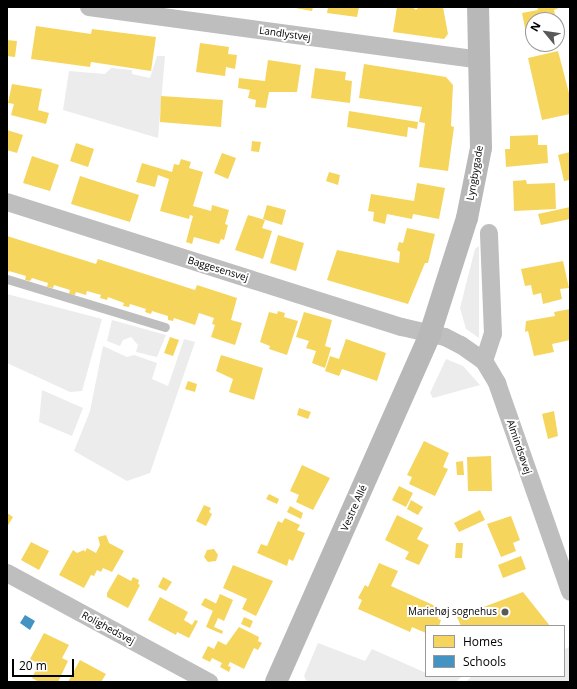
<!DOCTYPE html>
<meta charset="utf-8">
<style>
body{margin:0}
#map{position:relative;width:577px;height:689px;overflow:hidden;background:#fff;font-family:"Open Sans",sans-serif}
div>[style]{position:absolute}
.green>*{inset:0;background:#ececec}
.homes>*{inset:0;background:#f6d55c}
.schools>*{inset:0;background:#4393c3}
.lane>*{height:9px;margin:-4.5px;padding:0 4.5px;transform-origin:4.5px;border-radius:4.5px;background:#bebebe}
.street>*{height:18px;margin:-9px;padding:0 9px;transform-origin:9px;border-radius:9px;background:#bebebe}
.secondary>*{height:22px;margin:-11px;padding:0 11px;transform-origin:11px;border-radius:11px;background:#b8b8b8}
.dots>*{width:11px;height:11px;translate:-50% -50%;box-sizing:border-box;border:2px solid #fff;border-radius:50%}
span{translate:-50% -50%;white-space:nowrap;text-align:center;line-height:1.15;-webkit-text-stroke:4px #fff;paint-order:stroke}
.street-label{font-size:10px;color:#000}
.poi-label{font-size:10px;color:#000}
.right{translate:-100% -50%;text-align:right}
.frame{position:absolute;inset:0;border:8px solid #000;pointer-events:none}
.legend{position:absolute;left:425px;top:625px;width:140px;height:52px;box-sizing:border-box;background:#fff;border:1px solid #999;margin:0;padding:5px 7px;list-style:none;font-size:12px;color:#000}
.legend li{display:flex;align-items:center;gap:8px;height:20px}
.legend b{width:20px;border:1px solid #999}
.north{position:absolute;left:525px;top:12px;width:40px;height:40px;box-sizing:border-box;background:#fff;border:1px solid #999;border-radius:50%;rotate:299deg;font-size:11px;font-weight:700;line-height:16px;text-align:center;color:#000}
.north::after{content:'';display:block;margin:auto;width:14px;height:18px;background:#595959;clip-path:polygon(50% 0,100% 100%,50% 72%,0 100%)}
.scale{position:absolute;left:12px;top:659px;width:62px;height:18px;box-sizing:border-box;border:2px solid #000;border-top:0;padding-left:5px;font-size:12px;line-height:14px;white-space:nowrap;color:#000;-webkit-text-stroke:3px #fff;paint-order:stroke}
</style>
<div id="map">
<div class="green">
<i style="clip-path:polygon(157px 56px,165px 56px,158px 138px,63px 110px,69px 71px,105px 74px,111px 68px,132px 70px,132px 74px,150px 78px)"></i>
<i style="clip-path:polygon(479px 246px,479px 338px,466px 329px,460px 308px,475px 249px)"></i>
<i style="clip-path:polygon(7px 294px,102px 319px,82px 391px,70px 392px,7px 363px)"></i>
<i style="clip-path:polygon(112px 320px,166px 335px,157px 357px,136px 352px,138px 345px,131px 337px,123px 340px,120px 346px,107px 341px)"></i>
<i style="clip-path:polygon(184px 339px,195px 342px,150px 473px,127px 481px,74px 451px,90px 411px,103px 346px,127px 357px,134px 355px,157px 363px,152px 379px,168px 386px)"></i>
<i style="clip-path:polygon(446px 359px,463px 366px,480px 385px,433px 398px,430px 393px)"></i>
<i style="clip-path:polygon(42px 390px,83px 408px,72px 436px,39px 422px)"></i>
<i style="clip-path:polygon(318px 643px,365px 661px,372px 649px,426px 673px,426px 676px,462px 676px,456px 682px,307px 682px,304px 676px)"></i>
<i style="clip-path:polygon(570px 646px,570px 682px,466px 682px,472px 676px,564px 676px,564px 650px)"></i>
</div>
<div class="homes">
<i style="clip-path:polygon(290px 7px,313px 7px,312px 11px)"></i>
<i style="clip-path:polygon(328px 7px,359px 7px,357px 17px,327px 13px)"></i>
<i style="clip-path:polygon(397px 7px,412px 7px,416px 10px,419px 7px,443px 7px,448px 34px,444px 39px,393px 32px)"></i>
<i style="clip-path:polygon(537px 7px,561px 7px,554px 10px,556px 20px,533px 20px,533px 37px,527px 38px,522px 13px,538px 10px)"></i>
<i style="clip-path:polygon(557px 19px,560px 19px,563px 31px,557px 32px)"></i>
<i style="clip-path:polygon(36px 26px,91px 34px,92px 29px,156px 37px,151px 71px,91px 62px,90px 67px,31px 59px)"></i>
<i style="clip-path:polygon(7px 40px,17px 41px,15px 57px,7px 56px)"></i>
<i style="clip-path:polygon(200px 43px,229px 47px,228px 54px,237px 55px,235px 69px,226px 67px,225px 76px,196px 72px)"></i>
<i style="clip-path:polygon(558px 51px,570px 97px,570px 114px,542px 120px,528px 58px)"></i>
<i style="clip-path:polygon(268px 60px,301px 65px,297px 92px,269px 92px,266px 108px,255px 107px,256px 100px,248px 98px,250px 90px,238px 88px,239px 78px,265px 81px)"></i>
<i style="clip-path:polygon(364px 64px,446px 77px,453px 85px,451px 126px,454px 127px,448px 171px,419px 167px,425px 123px,419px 122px,422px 107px,359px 98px)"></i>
<i style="clip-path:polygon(315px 68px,346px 72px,345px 80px,352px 81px,350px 103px,311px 98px)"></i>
<i style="clip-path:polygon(12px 84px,42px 89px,38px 110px,49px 113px,46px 124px,11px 115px,14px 104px,8px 103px)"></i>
<i style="clip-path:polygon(161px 96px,223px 100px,221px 127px,160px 122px)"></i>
<i style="clip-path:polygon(349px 111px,418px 122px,417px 129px,408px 127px,407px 137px,347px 127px)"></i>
<i style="clip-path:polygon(7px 130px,23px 135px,17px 153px,7px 150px)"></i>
<i style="clip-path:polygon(538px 135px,538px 145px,547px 145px,548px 163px,506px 167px,505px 149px,510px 149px,510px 136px)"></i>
<i style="clip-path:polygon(252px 141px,261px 142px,259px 152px,251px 151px)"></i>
<i style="clip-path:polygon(76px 143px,94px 149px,88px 167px,70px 161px)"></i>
<i style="clip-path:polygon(570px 152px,570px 180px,564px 181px,558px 155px)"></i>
<i style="clip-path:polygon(222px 153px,236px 158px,228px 179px,214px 173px)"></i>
<i style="clip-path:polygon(32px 156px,59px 165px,50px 191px,23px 183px)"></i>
<i style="clip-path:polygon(181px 159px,191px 162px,189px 168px,203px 172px,193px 206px,211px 211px,212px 205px,229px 210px,225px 224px,228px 225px,224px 240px,221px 239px,219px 244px,194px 237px,192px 244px,186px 242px,193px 216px,190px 215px,189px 219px,160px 211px,169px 179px,158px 175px,155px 187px,136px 182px,142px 163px,172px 172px,174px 164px,179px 165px)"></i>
<i style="clip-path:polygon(329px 172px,340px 175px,338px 185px,326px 181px)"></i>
<i style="clip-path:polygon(80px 176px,139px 195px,130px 222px,71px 204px)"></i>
<i style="clip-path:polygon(526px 180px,527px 184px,555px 183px,556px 209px,514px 211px,513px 181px)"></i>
<i style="clip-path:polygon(417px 183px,445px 188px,439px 219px,413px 214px,412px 219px,387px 214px,385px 224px,373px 221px,374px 212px,368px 211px,371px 194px,414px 201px)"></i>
<i style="clip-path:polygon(267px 205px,286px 210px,282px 225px,263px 219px)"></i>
<i style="clip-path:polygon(570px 207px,570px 219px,541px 225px,538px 214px)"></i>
<i style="clip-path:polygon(248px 215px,265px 220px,262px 228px,272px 231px,263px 259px,235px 250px)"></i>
<i style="clip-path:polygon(407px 228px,435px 234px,428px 263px,425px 263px,408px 304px,327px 280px,337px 250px,399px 263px,400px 252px,397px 250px,399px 242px,403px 243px)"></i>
<i style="clip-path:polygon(278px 235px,304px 243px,296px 271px,270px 263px)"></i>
<i style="clip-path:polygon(7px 236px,96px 264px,98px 259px,195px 290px,197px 285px,237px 298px,231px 320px,242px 323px,235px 345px,211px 337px,215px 325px,212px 324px,214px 318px,199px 313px,195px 325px,174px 318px,173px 321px,168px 320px,168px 316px,152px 311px,151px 314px,145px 312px,146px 309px,130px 304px,129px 307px,123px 306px,124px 303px,108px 297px,107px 300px,100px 298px,101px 295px,87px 291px,86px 295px,76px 292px,75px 295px,69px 294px,70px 290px,54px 285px,53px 288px,47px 287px,48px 283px,32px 278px,30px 281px,25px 280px,26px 276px,9px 271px,7px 274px)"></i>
<i style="clip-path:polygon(563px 261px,569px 288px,560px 289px,562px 299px,543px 304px,541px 293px,533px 295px,531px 285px,525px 286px,521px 269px)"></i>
<i style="clip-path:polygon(570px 309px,570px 340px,552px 344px,554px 352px,534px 356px,528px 331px,525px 332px,526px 321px,555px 316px,554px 312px)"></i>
<i style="clip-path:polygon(278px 311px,285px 313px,284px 317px,298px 321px,287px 355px,269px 349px,270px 346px,260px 342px,269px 312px,277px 314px)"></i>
<i style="clip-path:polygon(304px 312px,332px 320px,325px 346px,331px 348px,325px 368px,312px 363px,316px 351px,306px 348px,309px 341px,296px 337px)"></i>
<i style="clip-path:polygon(170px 337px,179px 340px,173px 356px,164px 353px)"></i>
<i style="clip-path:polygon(346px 339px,386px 353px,377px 381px,342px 369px,339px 376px,325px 371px,330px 356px,339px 359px)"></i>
<i style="clip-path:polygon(221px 355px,263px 368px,254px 400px,229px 392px,233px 379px,216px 371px)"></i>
<i style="clip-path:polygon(188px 381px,197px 384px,195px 392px,185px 389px)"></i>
<i style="clip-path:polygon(299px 408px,311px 412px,308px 419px,297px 415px)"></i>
<i style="clip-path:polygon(554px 411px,558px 436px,548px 439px,542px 414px)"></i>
<i style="clip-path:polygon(424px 441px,449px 453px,443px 467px,448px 469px,435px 496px,409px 484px,412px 477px,407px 475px)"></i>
<i style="clip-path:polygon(491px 456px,492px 491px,468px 491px,467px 457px)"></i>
<i style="clip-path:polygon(463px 461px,464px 475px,457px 475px,456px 462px)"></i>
<i style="clip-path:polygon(302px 465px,330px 478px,313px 510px,296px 502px,299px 495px,290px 491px)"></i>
<i style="clip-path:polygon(399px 486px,413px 493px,406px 507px,392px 500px)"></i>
<i style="clip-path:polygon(269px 494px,279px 499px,277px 504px,266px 499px)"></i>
<i style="clip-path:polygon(411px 500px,423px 507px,418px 515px,407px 509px)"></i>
<i style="clip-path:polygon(204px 505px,211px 508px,209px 512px,212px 514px,206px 526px,196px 521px)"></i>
<i style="clip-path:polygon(290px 506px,303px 513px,301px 519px,287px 512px)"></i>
<i style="clip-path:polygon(480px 510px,485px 520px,459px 532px,454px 523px)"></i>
<i style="clip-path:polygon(7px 513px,13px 517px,7px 527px)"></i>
<i style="clip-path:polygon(397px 515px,423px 528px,417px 539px,429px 545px,419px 565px,405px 559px,409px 552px,385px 540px)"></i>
<i style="clip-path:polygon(511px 516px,520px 540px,513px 543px,516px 551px,501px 557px,487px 524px)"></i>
<i style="clip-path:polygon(285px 518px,300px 525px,297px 530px,305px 533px,293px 561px,289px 559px,287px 566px,257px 553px,261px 544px,267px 546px,278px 521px,282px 523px)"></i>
<i style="clip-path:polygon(106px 535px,109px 543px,124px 551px,112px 572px,103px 568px,101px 572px,97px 570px,94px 576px,91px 575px,84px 588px,59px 575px,73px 550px,77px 553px,84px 550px,85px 552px,87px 548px,96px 553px,100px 545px,98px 537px)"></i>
<i style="clip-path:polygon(31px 542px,49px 551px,39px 570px,21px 560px)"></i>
<i style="clip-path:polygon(456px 543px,463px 543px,462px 558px,455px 558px)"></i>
<i style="clip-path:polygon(214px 549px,218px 555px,216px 561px,208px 562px,204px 557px,207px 550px)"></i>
<i style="clip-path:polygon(521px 556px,526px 569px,503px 578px,498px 565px)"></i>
<i style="clip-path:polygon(379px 563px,398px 571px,391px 586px,442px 609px,438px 619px,441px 620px,439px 626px,426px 626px,426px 633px,412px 627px,410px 632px,358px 609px,362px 600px,358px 598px,365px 585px,368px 587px)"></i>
<i style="clip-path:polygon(233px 565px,273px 581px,256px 616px,242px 609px,247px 599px,223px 588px)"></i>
<i style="clip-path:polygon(118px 574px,131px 581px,133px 577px,139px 580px,138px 584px,140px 585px,128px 608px,107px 597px,107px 593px)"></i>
<i style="clip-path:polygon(163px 577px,172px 582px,166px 591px,158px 587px)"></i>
<i style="clip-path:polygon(523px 592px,550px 626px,461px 626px,457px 617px)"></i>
<i style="clip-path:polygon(220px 594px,233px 600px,224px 621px,218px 618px,214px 627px,223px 631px,222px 634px,206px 627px)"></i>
<i style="clip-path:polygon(160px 597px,188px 612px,184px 620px,192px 625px,195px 620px,198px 621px,189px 638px,177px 632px,176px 635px,148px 620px)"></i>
<i style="clip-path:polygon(205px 598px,217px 604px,213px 611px,201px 605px)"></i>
<i style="clip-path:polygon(244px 617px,253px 621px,250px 628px,241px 624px)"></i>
<i style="clip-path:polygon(239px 627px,259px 637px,258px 641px,262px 643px,258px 650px,254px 648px,244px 669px,230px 662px,228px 666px,231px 667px,229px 672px,220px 667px,222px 663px,212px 658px,210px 662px,202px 658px,208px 646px,214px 649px,218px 641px,226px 645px)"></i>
<i style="clip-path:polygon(44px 633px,69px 645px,62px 658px,68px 661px,58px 682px,39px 682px,32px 678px,39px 664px,30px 659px)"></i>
<i style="clip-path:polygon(80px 660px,106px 674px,101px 682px,68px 682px)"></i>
</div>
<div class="schools">
<i style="clip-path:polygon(25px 615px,35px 621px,30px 630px,20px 623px)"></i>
</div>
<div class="lane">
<i style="left:7px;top:279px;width:165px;rotate:16.9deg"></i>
</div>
<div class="street">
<i style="left:89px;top:7px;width:395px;rotate:7.7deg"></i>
<i style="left:7px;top:202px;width:414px;rotate:17.6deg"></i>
<i style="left:402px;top:327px;width:44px;rotate:13.1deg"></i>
<i style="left:445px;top:337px;width:18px;rotate:27deg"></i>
<i style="left:461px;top:345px;width:28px;rotate:35deg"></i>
<i style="left:484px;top:361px;width:26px;rotate:59deg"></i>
<i style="left:497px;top:383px;width:221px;rotate:70.7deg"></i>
<i style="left:484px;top:361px;width:28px;rotate:-72deg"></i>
<i style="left:493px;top:334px;width:101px;rotate:-92.3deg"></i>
<i style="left:7px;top:573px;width:230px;rotate:28.4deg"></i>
</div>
<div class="secondary">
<i style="left:276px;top:682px;width:381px;rotate:-66.1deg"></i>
<i style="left:430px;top:334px;width:122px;rotate:-72.3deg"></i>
<i style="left:467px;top:218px;width:71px;rotate:-78.7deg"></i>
<i style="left:481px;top:148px;width:141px;rotate:-91.2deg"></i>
</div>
<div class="dots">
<i style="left:505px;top:612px;background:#595959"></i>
</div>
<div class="street-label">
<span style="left:285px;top:34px;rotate:8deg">Landlystvej</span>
<span style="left:475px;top:173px;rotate:-80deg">Lyngbygade</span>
<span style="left:218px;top:269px;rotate:17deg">Baggesensvej</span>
<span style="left:519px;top:447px;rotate:71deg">Almindsøvej</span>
<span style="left:354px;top:508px;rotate:-66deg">Vestre Allé</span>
<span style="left:108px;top:628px;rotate:28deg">Rolighedsvej</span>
</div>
<div class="poi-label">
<span class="right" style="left:497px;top:612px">Mariehøj sognehus</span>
</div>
<div class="frame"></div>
<ul class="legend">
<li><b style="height:11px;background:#f6d55c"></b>Homes</li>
<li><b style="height:11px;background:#4393c3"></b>Schools</li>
</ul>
<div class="north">N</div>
<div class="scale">20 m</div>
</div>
